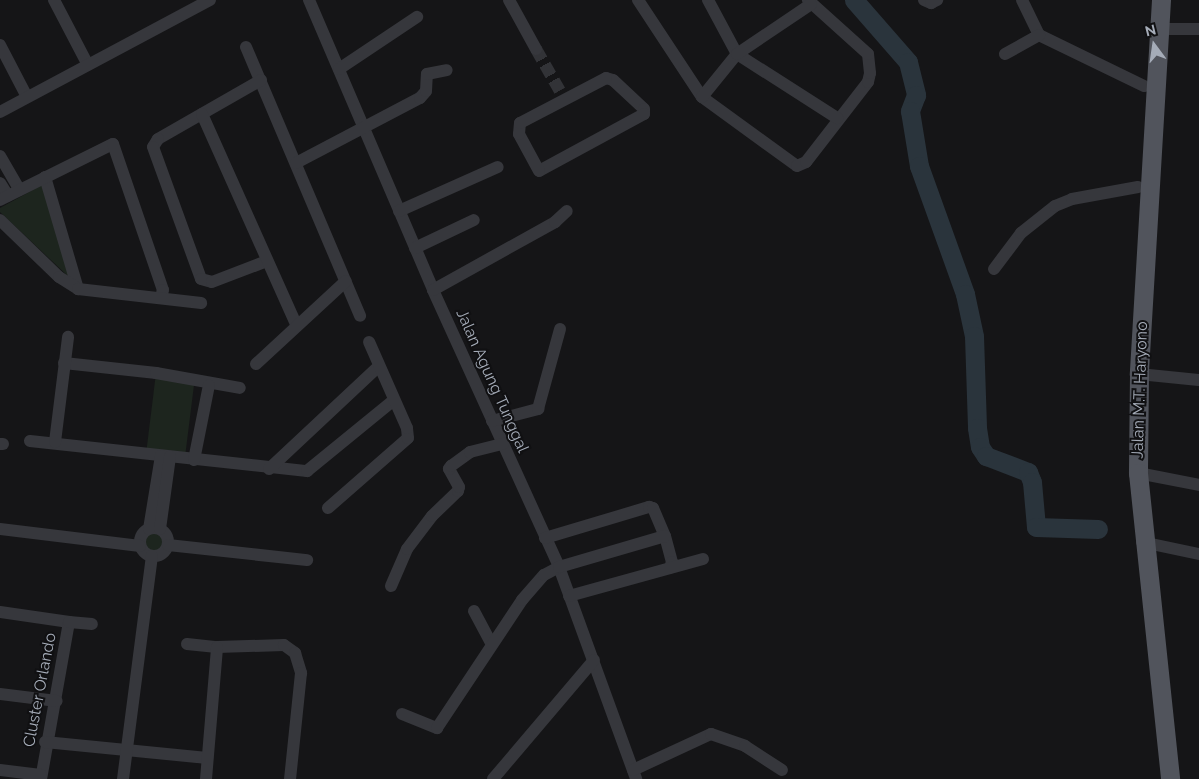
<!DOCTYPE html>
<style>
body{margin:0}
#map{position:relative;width:1199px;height:779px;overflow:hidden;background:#151517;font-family:Raleway,sans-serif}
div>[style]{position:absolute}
.green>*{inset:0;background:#1d251e}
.round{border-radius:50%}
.river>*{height:19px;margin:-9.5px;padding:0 9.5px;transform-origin:9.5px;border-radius:9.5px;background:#2a343c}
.street-tunnel>*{height:12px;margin-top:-6px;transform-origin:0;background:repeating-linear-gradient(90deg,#323337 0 12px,transparent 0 18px)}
.street>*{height:12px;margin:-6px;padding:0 6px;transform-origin:6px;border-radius:6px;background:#36373c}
.street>.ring{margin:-6px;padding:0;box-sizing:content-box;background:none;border:12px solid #36373c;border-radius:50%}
.primary>*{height:19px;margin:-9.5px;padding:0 9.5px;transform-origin:9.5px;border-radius:9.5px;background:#51545c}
span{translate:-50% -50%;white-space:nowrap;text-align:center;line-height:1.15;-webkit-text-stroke:4px #101012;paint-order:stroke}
.street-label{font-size:16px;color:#a5acb8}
.north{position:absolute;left:1129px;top:20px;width:50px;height:50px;-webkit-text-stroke:4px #101012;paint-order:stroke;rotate:346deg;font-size:14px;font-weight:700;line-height:20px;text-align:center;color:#a5acb8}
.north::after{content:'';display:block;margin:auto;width:18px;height:22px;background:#a5acb8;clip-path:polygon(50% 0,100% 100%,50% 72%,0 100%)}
</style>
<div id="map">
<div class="green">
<i style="clip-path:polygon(42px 185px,71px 279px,0 212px,0 208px)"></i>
<i style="clip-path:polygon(156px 373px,195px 377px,185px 457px,146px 454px)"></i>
<i class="round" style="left:142px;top:531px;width:24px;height:24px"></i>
</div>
<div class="river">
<i style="left:854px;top:0;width:82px;rotate:48.9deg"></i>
<i style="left:908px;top:62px;width:34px;rotate:76deg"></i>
<i style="left:916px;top:95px;width:17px;rotate:111deg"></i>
<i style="left:910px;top:111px;width:56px;rotate:80.7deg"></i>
<i style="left:919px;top:166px;width:136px;rotate:70.2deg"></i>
<i style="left:965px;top:294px;width:43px;rotate:77.9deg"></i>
<i style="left:974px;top:336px;width:92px;rotate:88.1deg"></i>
<i style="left:977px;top:428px;width:19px;rotate:81deg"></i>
<i style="left:980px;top:447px;width:11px;rotate:56deg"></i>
<i style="left:986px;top:456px;width:45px;rotate:20.9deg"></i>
<i style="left:1028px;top:472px;width:11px;rotate:68deg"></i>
<i style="left:1032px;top:482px;width:45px;rotate:84.9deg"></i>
<i style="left:1036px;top:527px;width:62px;rotate:1.8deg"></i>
</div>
<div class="street-tunnel">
<i style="left:536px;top:49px;width:48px;rotate:60.3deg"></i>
</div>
<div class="street">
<i style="left:54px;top:0;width:73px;rotate:62.4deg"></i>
<i style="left:309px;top:0;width:315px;rotate:66.8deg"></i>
<i style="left:433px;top:290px;width:304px;rotate:65.5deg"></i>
<i style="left:559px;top:567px;width:226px;rotate:70deg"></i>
<i style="left:509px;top:0;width:56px;rotate:61.1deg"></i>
<i style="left:638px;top:0;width:116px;rotate:56.6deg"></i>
<i style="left:702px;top:97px;width:117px;rotate:36deg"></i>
<i style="left:797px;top:166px;width:10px;rotate:-24deg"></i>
<i style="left:806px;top:162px;width:101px;rotate:-52.2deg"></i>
<i style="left:868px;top:82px;width:9px;rotate:-77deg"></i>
<i style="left:870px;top:73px;width:19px;rotate:-96deg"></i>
<i style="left:868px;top:54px;width:81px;rotate:-138deg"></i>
<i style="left:708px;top:0;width:61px;rotate:61.8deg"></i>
<i style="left:737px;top:54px;width:119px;rotate:32.6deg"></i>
<i style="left:924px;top:0;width:8px;rotate:23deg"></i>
<i style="left:931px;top:3px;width:7px;rotate:-27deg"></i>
<i style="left:1022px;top:0;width:39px;rotate:64deg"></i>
<i style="left:1039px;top:35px;width:117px;rotate:25.9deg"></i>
<i style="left:1160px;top:29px;width:39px"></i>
<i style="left:0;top:45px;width:56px;rotate:62.5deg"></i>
<i style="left:246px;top:47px;width:292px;rotate:67deg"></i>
<i style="left:1005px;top:54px;width:39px;rotate:-29deg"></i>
<i style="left:339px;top:69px;width:94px;rotate:-33.7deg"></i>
<i style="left:606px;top:78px;width:7px;rotate:16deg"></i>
<i style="left:613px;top:80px;width:42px;rotate:43.1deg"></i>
<i style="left:644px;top:109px;width:5px;rotate:90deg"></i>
<i style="left:644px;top:114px;width:119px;rotate:151.5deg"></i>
<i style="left:539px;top:171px;width:42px;rotate:-118.4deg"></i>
<i style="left:519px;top:134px;width:11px;rotate:-85deg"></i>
<i style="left:520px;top:123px;width:97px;rotate:-27.6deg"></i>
<i style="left:261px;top:80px;width:119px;rotate:150.2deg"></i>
<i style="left:158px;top:139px;width:9px;rotate:122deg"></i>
<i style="left:153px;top:147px;width:140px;rotate:70deg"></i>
<i style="left:201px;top:279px;width:11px;rotate:15deg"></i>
<i style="left:212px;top:282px;width:59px;rotate:-20.9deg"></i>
<i style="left:702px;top:97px;width:55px;rotate:-50.9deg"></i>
<i style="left:737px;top:54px;width:89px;rotate:-34deg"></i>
<i style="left:0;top:112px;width:238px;rotate:-28.1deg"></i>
<i style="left:202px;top:114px;width:232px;rotate:65.9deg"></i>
<i style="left:0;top:156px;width:39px;rotate:60deg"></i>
<i style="left:296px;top:163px;width:140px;rotate:-27.7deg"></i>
<i style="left:420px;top:98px;width:9px;rotate:-49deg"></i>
<i style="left:426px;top:91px;width:17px;rotate:-87deg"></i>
<i style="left:427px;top:74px;width:20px;rotate:-11deg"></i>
<i style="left:45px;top:177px;width:117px;rotate:73.6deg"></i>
<i style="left:0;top:183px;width:15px;rotate:58deg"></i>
<i style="left:0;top:200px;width:126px;rotate:-26.4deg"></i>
<i style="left:113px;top:144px;width:154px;rotate:71.1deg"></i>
<i style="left:163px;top:290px;width:7px;rotate:106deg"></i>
<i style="left:399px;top:211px;width:108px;rotate:-24deg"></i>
<i style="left:0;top:220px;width:82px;rotate:44deg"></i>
<i style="left:59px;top:277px;width:22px;rotate:32deg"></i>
<i style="left:78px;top:289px;width:124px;rotate:6.5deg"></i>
<i style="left:415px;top:248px;width:65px;rotate:-25.4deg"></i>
<i style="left:994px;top:269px;width:45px;rotate:-53.1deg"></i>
<i style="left:1021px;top:233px;width:43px;rotate:-38.5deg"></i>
<i style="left:1055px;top:206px;width:18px;rotate:-22deg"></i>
<i style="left:1072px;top:199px;width:67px;rotate:-10.3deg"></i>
<i style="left:433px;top:290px;width:140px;rotate:-29.1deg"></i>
<i style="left:555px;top:222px;width:16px;rotate:-43deg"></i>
<i style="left:64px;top:363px;width:93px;rotate:6.2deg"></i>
<i style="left:156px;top:373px;width:85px;rotate:10.1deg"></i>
<i style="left:256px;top:364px;width:122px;rotate:-42.7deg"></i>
<i style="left:1139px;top:374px;width:60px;rotate:5.7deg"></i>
<i style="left:492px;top:421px;width:48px;rotate:-14.6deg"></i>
<i style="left:538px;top:409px;width:83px;rotate:-74.6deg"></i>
<i style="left:30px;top:441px;width:279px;rotate:6.2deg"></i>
<i style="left:307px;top:471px;width:112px;rotate:-39.2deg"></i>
<i style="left:55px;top:442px;width:106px;rotate:-82.9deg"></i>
<i style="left:0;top:444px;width:3px"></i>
<i style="left:194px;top:460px;width:76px;rotate:-78.7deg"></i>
<i style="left:269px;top:469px;width:149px;rotate:-43.1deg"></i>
<i style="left:1138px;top:473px;width:62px;rotate:11.1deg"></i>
<i style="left:328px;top:508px;width:106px;rotate:-41.2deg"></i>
<i style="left:408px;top:438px;width:10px;rotate:-96deg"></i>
<i style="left:407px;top:428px;width:94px;rotate:-113.8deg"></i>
<i class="ring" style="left:140px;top:528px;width:16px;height:16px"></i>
<i style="left:0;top:529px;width:141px;rotate:6.9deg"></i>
<i style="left:149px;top:529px;width:74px;rotate:-80.7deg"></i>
<i style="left:160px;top:529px;width:73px;rotate:-82.1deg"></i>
<i style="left:545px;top:538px;width:109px;rotate:-16.6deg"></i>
<i style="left:649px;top:507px;width:4px;rotate:14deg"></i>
<i style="left:653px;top:508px;width:30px;rotate:67deg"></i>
<i style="left:665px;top:536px;width:27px;rotate:75deg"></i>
<i style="left:672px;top:562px;width:6px;rotate:108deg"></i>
<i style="left:1142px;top:542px;width:58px;rotate:11.9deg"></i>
<i style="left:168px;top:545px;width:140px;rotate:6.2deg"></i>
<i style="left:391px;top:586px;width:40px;rotate:-66.6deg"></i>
<i style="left:407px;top:549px;width:41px;rotate:-52.9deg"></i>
<i style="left:432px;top:516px;width:36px;rotate:-44deg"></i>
<i style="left:458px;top:491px;width:4px;rotate:-76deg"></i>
<i style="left:459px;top:487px;width:21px;rotate:-119deg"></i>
<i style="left:449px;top:469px;width:4px;rotate:-56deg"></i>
<i style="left:451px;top:466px;width:24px;rotate:-36deg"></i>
<i style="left:470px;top:452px;width:34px;rotate:-14deg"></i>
<i style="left:569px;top:596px;width:139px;rotate:-15.4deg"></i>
<i style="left:474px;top:611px;width:38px;rotate:62deg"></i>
<i style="left:0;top:612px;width:70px;rotate:8.2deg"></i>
<i style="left:69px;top:622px;width:159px;rotate:100.1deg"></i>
<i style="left:69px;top:622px;width:23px;rotate:5deg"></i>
<i style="left:187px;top:644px;width:30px;rotate:6deg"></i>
<i style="left:217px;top:647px;width:67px;rotate:-1.7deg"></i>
<i style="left:284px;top:645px;width:14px;rotate:36deg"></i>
<i style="left:295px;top:653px;width:21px;rotate:73deg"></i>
<i style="left:301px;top:673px;width:107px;rotate:95.9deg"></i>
<i style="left:0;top:694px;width:57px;rotate:7deg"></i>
<i style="left:402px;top:714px;width:38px;rotate:22deg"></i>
<i style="left:437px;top:728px;width:154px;rotate:-56.4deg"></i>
<i style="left:522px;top:600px;width:33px;rotate:-49deg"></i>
<i style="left:544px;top:575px;width:17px;rotate:-28deg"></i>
<i style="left:559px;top:567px;width:110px;rotate:-16.3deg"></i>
<i style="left:45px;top:742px;width:163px;rotate:5.6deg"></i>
<i style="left:0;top:770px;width:41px;rotate:7deg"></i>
<i style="left:633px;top:770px;width:86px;rotate:-24.8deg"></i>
<i style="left:711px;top:734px;width:36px;rotate:19deg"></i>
<i style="left:745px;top:746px;width:44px;rotate:33deg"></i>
<i style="left:123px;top:779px;width:225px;rotate:-82.6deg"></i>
<i style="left:206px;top:779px;width:132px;rotate:-85.2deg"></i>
<i style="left:493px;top:779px;width:156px;rotate:-49.7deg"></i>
</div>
<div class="primary">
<i style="left:1161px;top:0;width:375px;rotate:93.4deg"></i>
<i style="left:1139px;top:374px;width:99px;rotate:90.6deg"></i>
<i style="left:1138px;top:473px;width:308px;rotate:84deg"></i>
</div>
<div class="street-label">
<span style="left:492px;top:381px;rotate:66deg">Jalan Agung Tunggal</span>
<span style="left:1140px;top:390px;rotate:-88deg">Jalan M.T. Haryono</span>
<span style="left:40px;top:690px;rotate:-79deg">Cluster Orlando</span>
</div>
<div class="north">N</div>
</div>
